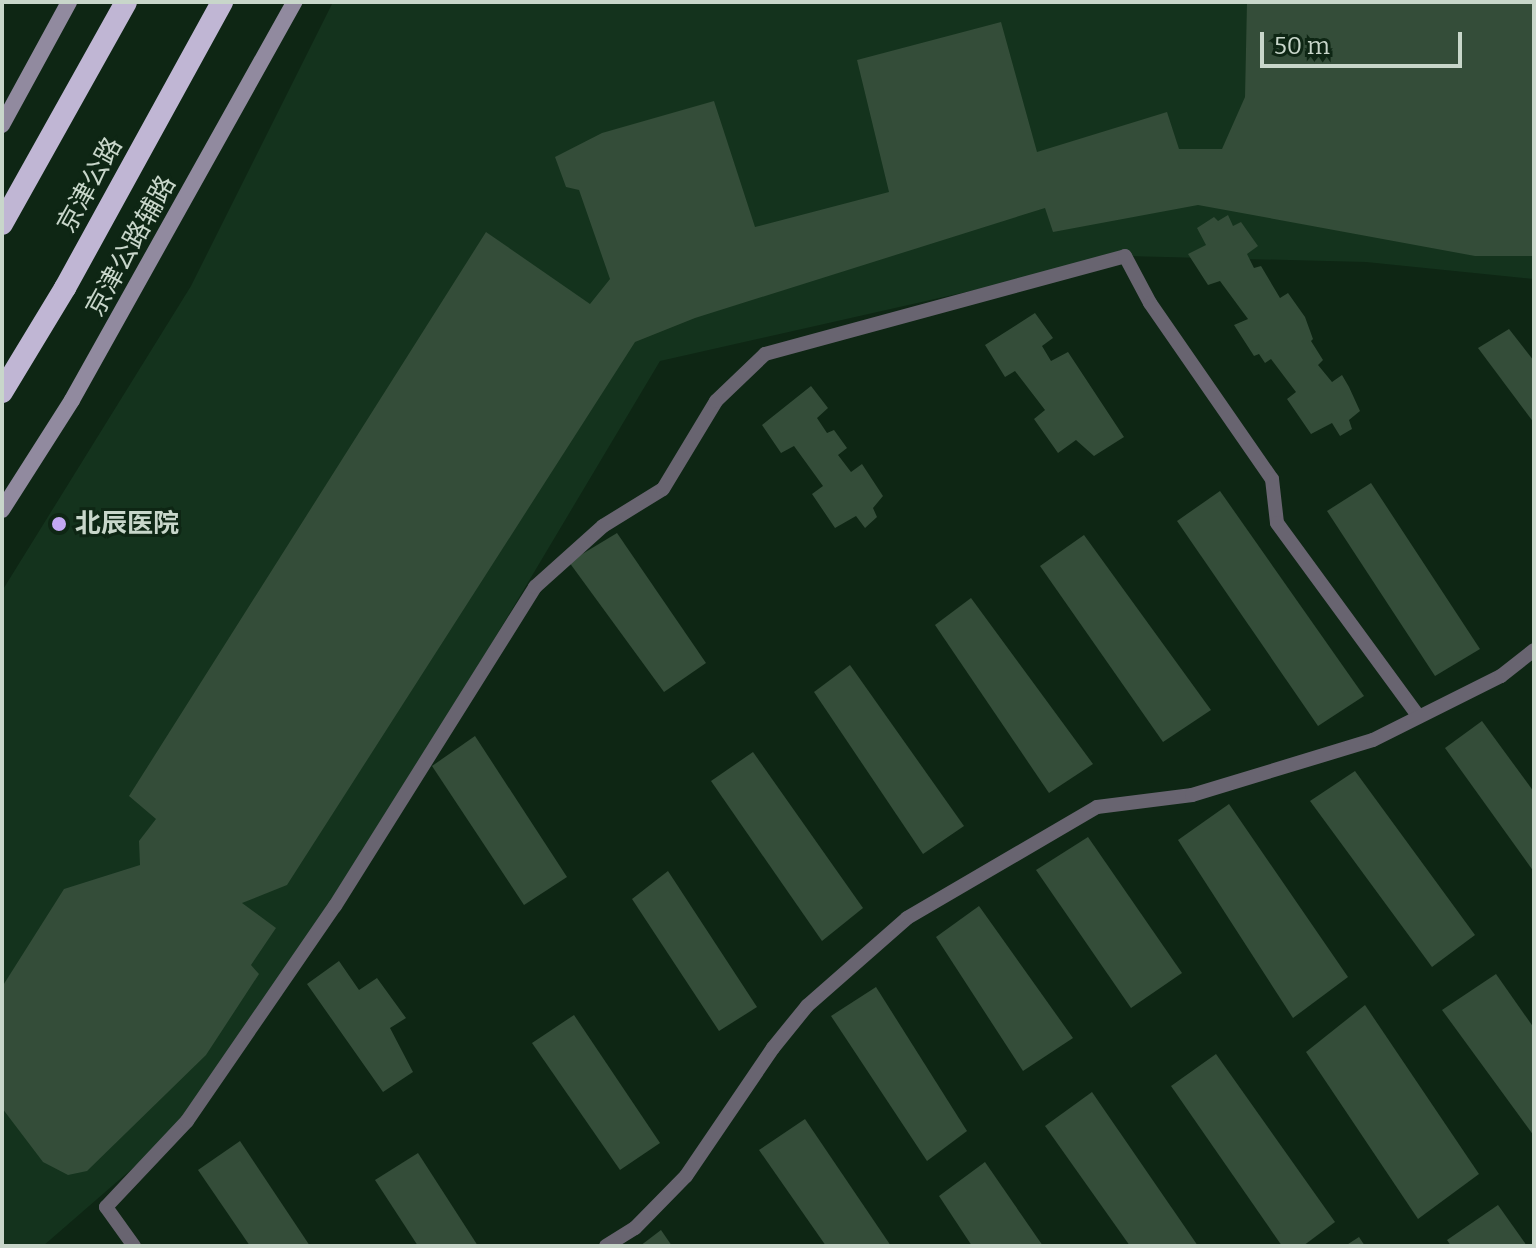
<!DOCTYPE html>
<meta charset="utf-8">
<style>
body{margin:0}
#map{position:relative;width:1536px;height:1248px;overflow:hidden;background:#0e2614;font-family:Bitter,"Noto Sans SC",serif}
div>[style]{position:absolute}
.built>*{inset:0;background:#14331d}
.building>*{inset:0;background:#344d39}
.service>*{height:14px;margin:-7px;padding:0 7px;transform-origin:7px;border-radius:7px;background:#686470}
.secondary>*{height:16px;margin:-8px;padding:0 8px;transform-origin:8px;border-radius:8px;background:#918a9f}
.trunk>*{height:22px;margin:-11px;padding:0 11px;transform-origin:11px;border-radius:11px;background:#c0b6d4}
.dots>*{width:22px;height:22px;translate:-50% -50%;box-sizing:border-box;border:4px solid #0e2614;border-radius:50%}
span{translate:-50% -50%;white-space:nowrap;text-align:center;line-height:1.15;-webkit-text-stroke:6px #0e2614;paint-order:stroke}
.street-label{font-size:26px;color:#c8d6ca}
.poi-label{font-size:26px;color:#c8d6ca;font-weight:700}
.left{translate:0 -50%;text-align:left}
.frame{position:absolute;inset:0;border:4px solid #c8d6ca;pointer-events:none}
.scale{position:absolute;left:1260px;top:32px;width:202px;height:36px;box-sizing:border-box;border:4px solid #c8d6ca;border-top:0;padding-left:10px;font-size:24px;line-height:28px;white-space:nowrap;color:#c8d6ca;-webkit-text-stroke:6px #0e2614;paint-order:stroke}
</style>
<div id="map">
<div class="built">
<i style="clip-path:polygon(333px 2px,1534px 2px,1534px 279px,1366px 262px,1126px 256px,660px 361px,335px 906px,187px 1121px,43px 1246px,2px 1246px,2px 591px,191px 286px)"></i>
</div>
<div class="building">
<i style="clip-path:polygon(1247px 2px,1534px 2px,1534px 256px,1475px 256px,1198px 205px,1053px 232px,1045px 208px,695px 318px,635px 342px,287px 885px,242px 903px,276px 928px,251px 965px,259px 974px,206px 1055px,87px 1171px,68px 1175px,43px 1162px,2px 1108px,2px 987px,64px 889px,140px 865px,139px 841px,156px 819px,129px 796px,486px 232px,590px 304px,610px 279px,579px 190px,566px 187px,555px 157px,602px 133px,714px 101px,755px 227px,889px 192px,857px 60px,1001px 22px,1037px 152px,1167px 112px,1179px 149px,1222px 149px,1245px 97px)"></i>
<i style="clip-path:polygon(1228px 215px,1233px 226px,1241px 222px,1258px 246px,1247px 254px,1254px 268px,1261px 266px,1280px 298px,1288px 293px,1305px 317px,1313px 339px,1311px 341px,1323px 360px,1318px 365px,1332px 382px,1342px 375px,1349px 387px,1360px 411px,1349px 420px,1352px 429px,1340px 436px,1332px 423px,1311px 434px,1287px 399px,1296px 392px,1271px 359px,1265px 363px,1259px 354px,1254px 356px,1234px 325px,1248px 319px,1220px 281px,1208px 285px,1188px 254px,1206px 245px,1197px 228px,1214px 217px,1218px 221px)"></i>
<i style="clip-path:polygon(1035px 313px,1053px 338px,1042px 346px,1051px 361px,1068px 352px,1124px 437px,1094px 456px,1076px 440px,1058px 453px,1034px 419px,1045px 410px,1015px 371px,1005px 377px,985px 345px)"></i>
<i style="clip-path:polygon(1509px 329px,1534px 361px,1534px 423px,1478px 348px)"></i>
<i style="clip-path:polygon(811px 386px,828px 408px,817px 418px,827px 433px,834px 430px,847px 448px,838px 455px,851px 472px,862px 464px,883px 496px,873px 508px,877px 517px,865px 528px,856px 516px,835px 528px,812px 494px,823px 486px,794px 446px,781px 453px,762px 425px)"></i>
<i style="clip-path:polygon(1371px 483px,1480px 649px,1435px 676px,1327px 511px)"></i>
<i style="clip-path:polygon(1220px 491px,1364px 696px,1318px 726px,1177px 521px)"></i>
<i style="clip-path:polygon(617px 533px,706px 663px,664px 692px,569px 562px)"></i>
<i style="clip-path:polygon(1084px 535px,1211px 710px,1163px 742px,1040px 566px)"></i>
<i style="clip-path:polygon(971px 598px,1093px 764px,1049px 793px,935px 625px)"></i>
<i style="clip-path:polygon(850px 665px,964px 826px,923px 854px,814px 692px)"></i>
<i style="clip-path:polygon(1482px 721px,1534px 792px,1534px 872px,1445px 748px)"></i>
<i style="clip-path:polygon(475px 736px,567px 877px,524px 905px,432px 766px)"></i>
<i style="clip-path:polygon(753px 752px,863px 908px,822px 941px,711px 781px)"></i>
<i style="clip-path:polygon(1355px 771px,1475px 935px,1432px 967px,1310px 801px)"></i>
<i style="clip-path:polygon(1229px 804px,1348px 977px,1293px 1018px,1178px 840px)"></i>
<i style="clip-path:polygon(1088px 837px,1182px 973px,1131px 1008px,1036px 870px)"></i>
<i style="clip-path:polygon(668px 871px,757px 1007px,719px 1031px,632px 899px)"></i>
<i style="clip-path:polygon(979px 906px,1073px 1038px,1023px 1071px,936px 937px)"></i>
<i style="clip-path:polygon(339px 961px,359px 990px,377px 978px,406px 1018px,390px 1028px,413px 1072px,383px 1092px,307px 984px)"></i>
<i style="clip-path:polygon(1496px 974px,1534px 1028px,1534px 1136px,1442px 1010px)"></i>
<i style="clip-path:polygon(876px 987px,967px 1131px,927px 1161px,831px 1016px)"></i>
<i style="clip-path:polygon(1365px 1005px,1479px 1174px,1418px 1219px,1306px 1052px)"></i>
<i style="clip-path:polygon(574px 1015px,660px 1143px,620px 1170px,532px 1043px)"></i>
<i style="clip-path:polygon(1216px 1054px,1335px 1222px,1303px 1246px,1282px 1246px,1171px 1086px)"></i>
<i style="clip-path:polygon(1092px 1092px,1198px 1246px,1130px 1246px,1045px 1126px)"></i>
<i style="clip-path:polygon(805px 1119px,891px 1246px,826px 1246px,759px 1150px)"></i>
<i style="clip-path:polygon(240px 1141px,310px 1246px,250px 1246px,198px 1170px)"></i>
<i style="clip-path:polygon(418px 1153px,478px 1246px,418px 1246px,375px 1180px)"></i>
<i style="clip-path:polygon(985px 1162px,1043px 1246px,972px 1246px,939px 1196px)"></i>
<i style="clip-path:polygon(1498px 1205px,1527px 1246px,1451px 1246px,1447px 1240px)"></i>
<i style="clip-path:polygon(661px 1230px,672px 1246px,640px 1246px)"></i>
<i style="clip-path:polygon(1359px 1237px,1365px 1246px,1345px 1246px)"></i>
</div>
<div class="service">
<i style="left:134px;top:1246px;width:48px;rotate:-125.7deg"></i>
<i style="left:106px;top:1207px;width:118px;rotate:-46.7deg"></i>
<i style="left:187px;top:1121px;width:261px;rotate:-55.5deg"></i>
<i style="left:335px;top:906px;width:377px;rotate:-57.9deg"></i>
<i style="left:535px;top:587px;width:91px;rotate:-41.9deg"></i>
<i style="left:603px;top:526px;width:70px;rotate:-31.7deg"></i>
<i style="left:663px;top:489px;width:103px;rotate:-58.9deg"></i>
<i style="left:716px;top:401px;width:68px;rotate:-43.8deg"></i>
<i style="left:765px;top:354px;width:373px;rotate:-15.2deg"></i>
<i style="left:1125px;top:256px;width:53px;rotate:62deg"></i>
<i style="left:1150px;top:303px;width:214px;rotate:55.3deg"></i>
<i style="left:1272px;top:479px;width:44px;rotate:83.5deg"></i>
<i style="left:1277px;top:523px;width:240px;rotate:53.8deg"></i>
<i style="left:606px;top:1246px;width:34px;rotate:-32deg"></i>
<i style="left:635px;top:1228px;width:73px;rotate:-45.6deg"></i>
<i style="left:686px;top:1176px;width:155px;rotate:-55.8deg"></i>
<i style="left:773px;top:1048px;width:54px;rotate:-51deg"></i>
<i style="left:807px;top:1006px;width:133px;rotate:-41.3deg"></i>
<i style="left:907px;top:918px;width:220px;rotate:-30.3deg"></i>
<i style="left:1097px;top:807px;width:96px;rotate:-7.2deg"></i>
<i style="left:1192px;top:795px;width:189px;rotate:-16.9deg"></i>
<i style="left:1373px;top:740px;width:143px;rotate:-26.6deg"></i>
<i style="left:1501px;top:676px;width:42px;rotate:-38.2deg"></i>
</div>
<div class="secondary">
<i style="left:2px;top:125px;width:140px;rotate:-61.4deg"></i>
<i style="left:2px;top:510px;width:130px;rotate:-57.5deg"></i>
<i style="left:72px;top:400px;width:456px;rotate:-60.8deg"></i>
</div>
<div class="trunk">
<i style="left:2px;top:224px;width:254px;rotate:-60.8deg"></i>
<i style="left:2px;top:392px;width:122px;rotate:-58.8deg"></i>
<i style="left:65px;top:288px;width:326px;rotate:-61.2deg"></i>
</div>
<div class="dots">
<i style="left:59px;top:524px;background:#c3a7f2"></i>
</div>
<div class="street-label">
<span style="left:90px;top:185px;rotate:-61deg">京津公路</span>
<span style="left:131px;top:246px;rotate:-61deg">京津公路辅路</span>
</div>
<div class="poi-label">
<span class="left" style="left:75px;top:524px">北辰医院</span>
</div>
<div class="frame"></div>
<div class="scale">50 m</div>
</div>
